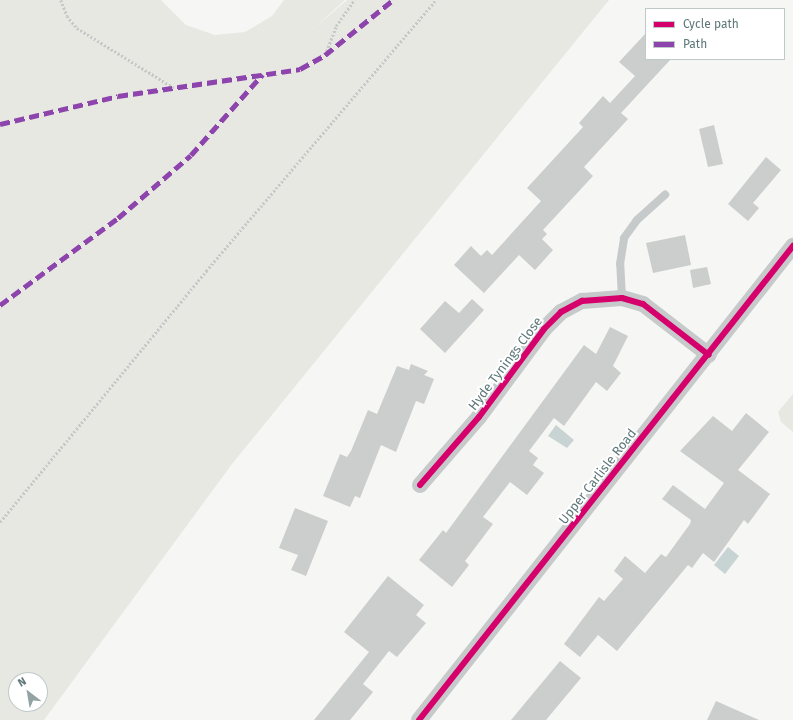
<!DOCTYPE html>
<style>
body{margin:0}
#map{position:relative;width:793px;height:720px;overflow:hidden;background:#f6f6f5;font-family:"Fira Sans",sans-serif}
div>[style]{position:absolute}
.green>*{inset:0;background:#e7e8e2}
.water>*{inset:0;background:#c8d4d3}
.building>*{inset:0;background:#cbcecd}
.path>*{height:2.5px;margin-top:-1.25px;transform-origin:0;background:repeating-linear-gradient(90deg,#c6c8c8 0 2px,transparent 0 4px)}
.lane>*{height:8px;margin:-4px;padding:0 4px;transform-origin:4px;border-radius:4px;background:#c7caca}
.street>*{height:16px;margin:-8px;padding:0 8px;transform-origin:8px;border-radius:8px;background:#c7caca}
.quiet>*{height:5px;margin-top:-2.5px;transform-origin:0;background:repeating-linear-gradient(90deg,#8e44ad 0 10px,transparent 0 15px)}
.cycleway>*{height:6px;margin:-3px;padding:0 3px;transform-origin:3px;border-radius:3px;background:#d6006c}
span{translate:-50% -50%;white-space:nowrap;text-align:center;line-height:1.15;-webkit-text-stroke:4px #fff;paint-order:stroke}
.street-label{font-size:13px;color:#5e7779}
.legend{position:absolute;left:645px;top:8px;width:140px;height:52px;box-sizing:border-box;background:#fff;border:1px solid #bfc9c9;margin:0;padding:5px 7px;list-style:none;font-size:12px;color:#5e7779}
.legend li{display:flex;align-items:center;gap:8px;height:20px}
.legend b{width:20px;border:1px solid #bfc9c9}
.north{position:absolute;left:8px;top:672px;width:40px;height:40px;box-sizing:border-box;background:#fff;border:1px solid #bfc9c9;border-radius:50%;rotate:329deg;font-size:11px;font-weight:700;line-height:16px;text-align:center;color:#5e7779}
.north::after{content:'';display:block;margin:auto;width:14px;height:18px;background:#93a3a4;clip-path:polygon(50% 0,100% 100%,50% 72%,0 100%)}
</style>
<div id="map">
<div class="green">
<i style="clip-path:polygon(evenodd,0 0,161px 0,186px 25px,215px 35px,245px 32px,272px 16px,284px 0,345px 0,311px 31px,347px 0,609px 0,232px 464px,44px 720px,0 720px,0 0,16px 680px,40px 680px,40px 704px,16px 704px,16px 680px)"></i>
<i style="clip-path:polygon(793px 394px,793px 432px,781px 422px,778px 412px)"></i>
</div>
<div class="water">
<i style="clip-path:polygon(556px 425px,574px 440px,567px 448px,548px 436px)"></i>
<i style="clip-path:polygon(728px 547px,739px 556px,725px 574px,714px 565px)"></i>
</div>
<div class="building">
<i style="clip-path:polygon(646px 33px,646px 59px,671px 59px,621px 113px,628px 119px,584px 167px,593px 176px,543px 230px,547px 234px,542px 239px,553px 250px,535px 270px,519px 255px,484px 293px,454px 265px,471px 246px,481px 256px,487px 250px,492px 255px,541px 201px,527px 188px,583px 127px,579px 123px,603px 96px,610px 103px,635px 76px,619px 62px)"></i>
<i style="clip-path:polygon(714px 125px,723px 164px,708px 167px,699px 129px)"></i>
<i style="clip-path:polygon(766px 157px,781px 170px,753px 203px,759px 208px,748px 221px,728px 204px)"></i>
<i style="clip-path:polygon(685px 235px,691px 265px,653px 273px,646px 243px)"></i>
<i style="clip-path:polygon(707px 267px,711px 284px,693px 288px,690px 270px)"></i>
<i style="clip-path:polygon(472px 299px,484px 310px,445px 353px,420px 329px,445px 301px,459px 313px)"></i>
<i style="clip-path:polygon(610px 327px,628px 336px,613px 366px,621px 373px,607px 391px,596px 382px,564px 426px,554px 418px,529px 451px,538px 458px,533px 465px,544px 473px,527px 495px,510px 482px,483px 517px,493px 524px,465px 561px,469px 565px,452px 587px,419px 560px,443px 530px,446px 533px,584px 345px,596px 354px)"></i>
<i style="clip-path:polygon(411px 364px,428px 371px,424px 375px,434px 379px,424px 404px,416px 401px,396px 452px,381px 445px,360px 498px,355px 496px,350px 507px,323px 496px,340px 454px,347px 457px,351px 451px,368px 410px,377px 414px,397px 366px,409px 370px)"></i>
<i style="clip-path:polygon(746px 413px,769px 432px,738px 470px,770px 494px,748px 524px,744px 520px,714px 562px,703px 553px,692px 568px,688px 565px,617px 651px,598px 635px,580px 657px,564px 644px,599px 597px,604px 601px,623px 579px,614px 571px,625px 556px,645px 573px,661px 554px,666px 557px,690px 524px,691px 520px,662px 499px,673px 485px,705px 509px,724px 483px,680px 451px,713px 416px,732px 431px)"></i>
<i style="clip-path:polygon(295px 508px,328px 521px,306px 576px,291px 570px,298px 555px,279px 548px)"></i>
<i style="clip-path:polygon(388px 576px,424px 605px,416px 615px,426px 623px,397px 657px,389px 651px,363px 684px,373px 692px,350px 720px,314px 720px,369px 652px,344px 632px)"></i>
<i style="clip-path:polygon(560px 661px,581px 678px,546px 720px,511px 720px)"></i>
<i style="clip-path:polygon(716px 701px,759px 720px,707px 720px)"></i>
</div>
<div class="path">
<i style="left:61px;top:0;width:17px;rotate:69deg"></i>
<i style="left:67px;top:16px;width:16px;rotate:50deg"></i>
<i style="left:77px;top:28px;width:114px;rotate:31.7deg"></i>
<i style="left:325px;top:55px;width:31px;rotate:-69deg"></i>
<i style="left:336px;top:26px;width:32px;rotate:-55deg"></i>
<i style="left:0;top:522px;width:325px;rotate:-50.6deg"></i>
<i style="left:206px;top:271px;width:355px;rotate:-49.7deg"></i>
</div>
<div class="lane">
<i style="left:622px;top:298px;width:34px;rotate:-93deg"></i>
<i style="left:620px;top:264px;width:26px;rotate:-81deg"></i>
<i style="left:624px;top:238px;width:22px;rotate:-54deg"></i>
<i style="left:637px;top:220px;width:38px;rotate:-42deg"></i>
</div>
<div class="street">
<i style="left:420px;top:485px;width:90px;rotate:-49.1deg"></i>
<i style="left:479px;top:417px;width:109px;rotate:-53.5deg"></i>
<i style="left:544px;top:329px;width:24px;rotate:-45deg"></i>
<i style="left:561px;top:312px;width:24px;rotate:-28deg"></i>
<i style="left:582px;top:301px;width:40px;rotate:-4.3deg"></i>
<i style="left:622px;top:298px;width:22px;rotate:16deg"></i>
<i style="left:643px;top:304px;width:83px;rotate:37.7deg"></i>
<i style="left:419px;top:720px;width:604px;rotate:-51.73deg"></i>
</div>
<div class="quiet">
<i style="left:0;top:124px;width:121px;rotate:-13.3deg"></i>
<i style="left:118px;top:96px;width:184px;rotate:-8.4deg"></i>
<i style="left:300px;top:69px;width:29px;rotate:-29deg"></i>
<i style="left:325px;top:55px;width:87px;rotate:-39deg"></i>
<i style="left:0;top:305px;width:147px;rotate:-36.4deg"></i>
<i style="left:118px;top:218px;width:96px;rotate:-40.8deg"></i>
<i style="left:191px;top:155px;width:108px;rotate:-48.4deg"></i>
</div>
<div class="cycleway">
<i style="left:420px;top:485px;width:90px;rotate:-49.1deg"></i>
<i style="left:479px;top:417px;width:109px;rotate:-53.5deg"></i>
<i style="left:544px;top:329px;width:24px;rotate:-45deg"></i>
<i style="left:561px;top:312px;width:24px;rotate:-28deg"></i>
<i style="left:582px;top:301px;width:40px;rotate:-4.3deg"></i>
<i style="left:622px;top:298px;width:22px;rotate:16deg"></i>
<i style="left:643px;top:304px;width:83px;rotate:37.7deg"></i>
<i style="left:419px;top:720px;width:604px;rotate:-51.73deg"></i>
</div>
<div class="street-label">
<span style="left:506px;top:364px;rotate:-53deg">Hyde Tynings Close</span>
<span style="left:598px;top:477px;rotate:-52deg">Upper Carlisle Road</span>
</div>
<ul class="legend">
<li><b style="height:5px;background:#d6006c"></b>Cycle path</li>
<li><b style="height:5px;background:#8e44ad"></b>Path</li>
</ul>
<div class="north">N</div>
</div>
